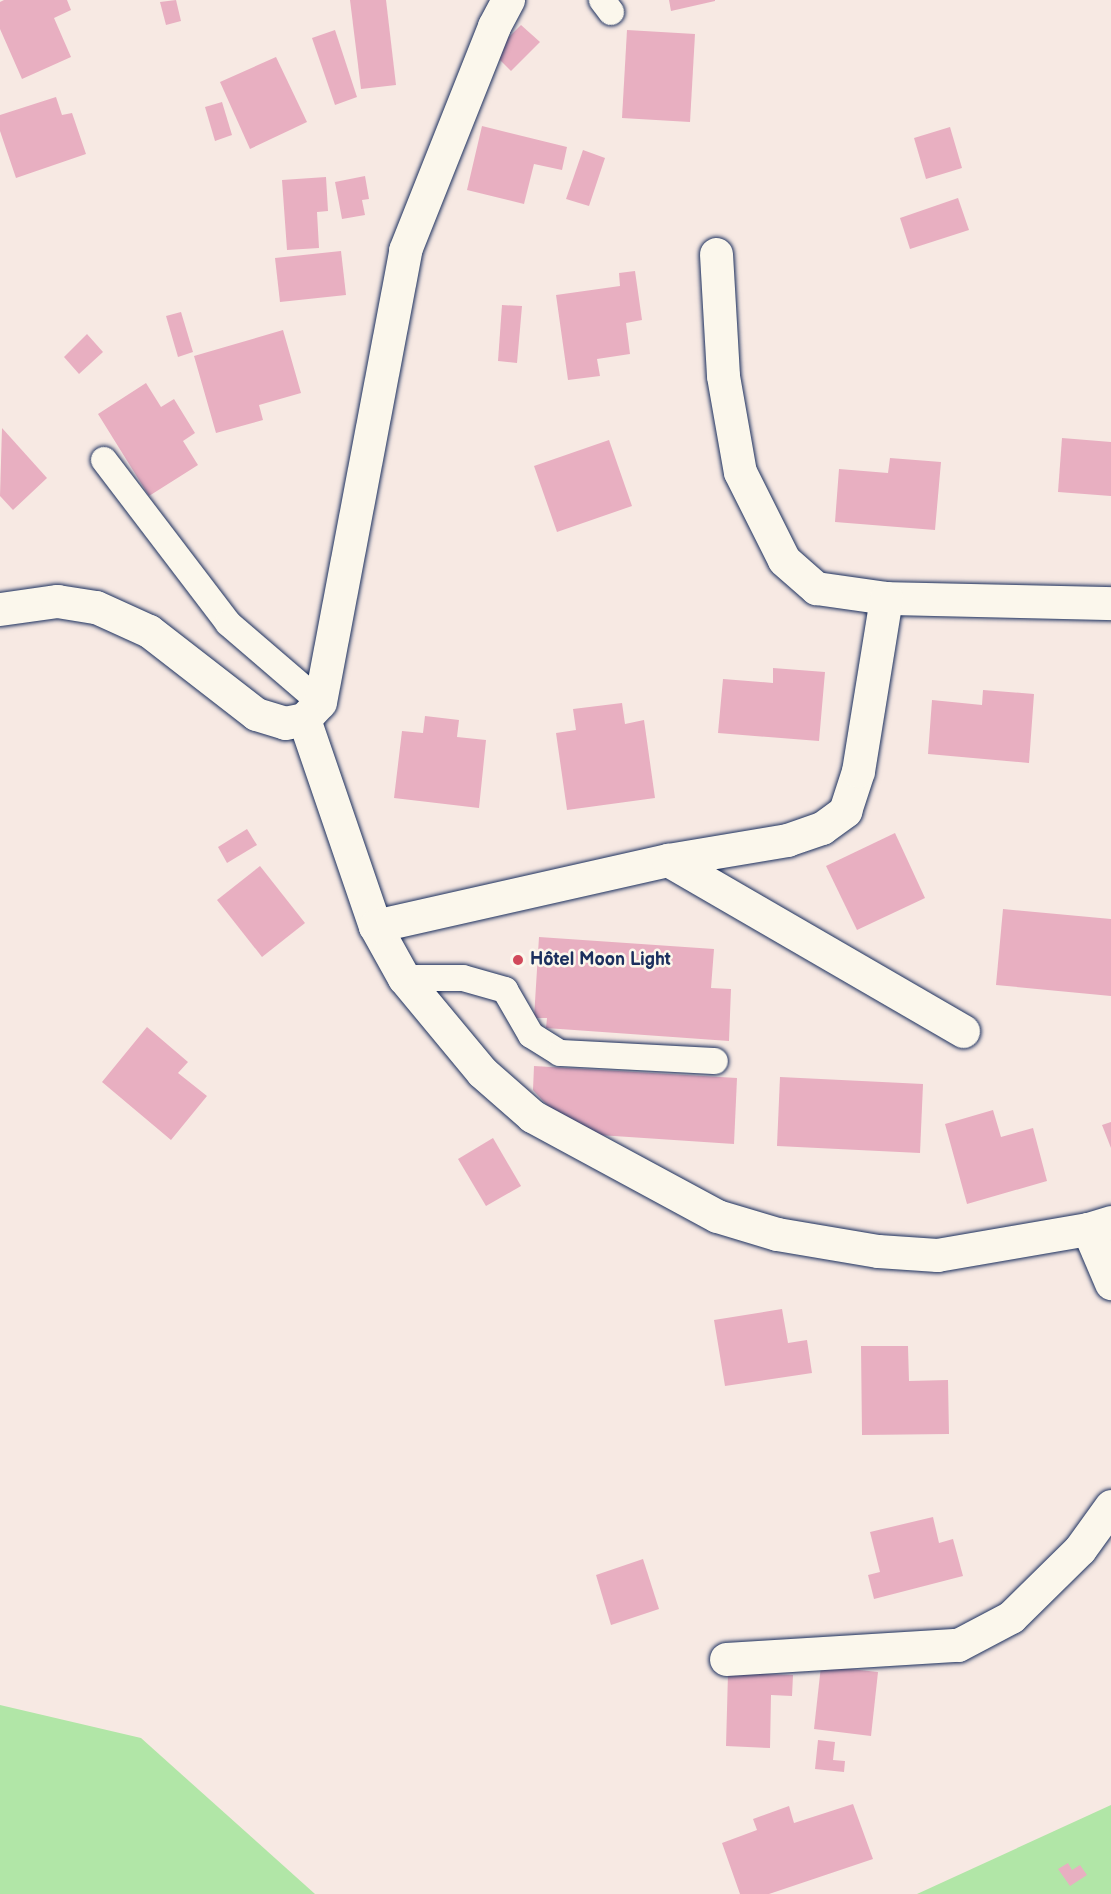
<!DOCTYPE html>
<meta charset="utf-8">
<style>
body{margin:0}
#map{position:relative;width:1111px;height:1894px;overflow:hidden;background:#f7e9e3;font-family:"Balsamiq Sans",sans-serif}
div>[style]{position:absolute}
.green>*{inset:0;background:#b1e6a7}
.building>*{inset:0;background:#e8afc1}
.roads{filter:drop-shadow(0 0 2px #1b2f5e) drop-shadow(0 0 2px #1b2f5e)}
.service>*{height:26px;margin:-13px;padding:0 13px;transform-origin:13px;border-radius:13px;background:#fbf7ec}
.minor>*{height:33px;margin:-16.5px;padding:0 16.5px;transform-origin:16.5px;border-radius:16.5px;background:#fbf7ec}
.dots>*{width:16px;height:16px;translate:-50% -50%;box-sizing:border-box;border:3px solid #fbf7ec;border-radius:50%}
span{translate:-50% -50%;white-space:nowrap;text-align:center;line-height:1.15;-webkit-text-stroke:5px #fbf7ec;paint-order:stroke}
.poi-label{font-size:18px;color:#1b2f5e;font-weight:700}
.left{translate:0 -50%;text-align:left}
</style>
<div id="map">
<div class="green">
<i style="clip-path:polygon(0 1705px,141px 1738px,315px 1894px,0 1894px)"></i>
<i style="clip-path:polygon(1111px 1805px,1111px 1894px,917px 1894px)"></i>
</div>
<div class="building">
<i style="clip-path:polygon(4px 0,67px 0,71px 10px,54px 18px,71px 57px,22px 79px,0 29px,0 2px)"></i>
<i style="clip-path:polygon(176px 0,181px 21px,166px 25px,160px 2px)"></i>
<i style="clip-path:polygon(350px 0,386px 0,396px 85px,361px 89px)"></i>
<i style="clip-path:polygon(669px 0,715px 0,715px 1px,671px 11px)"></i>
<i style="clip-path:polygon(521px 25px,540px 42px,511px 71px,493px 53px)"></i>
<i style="clip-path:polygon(335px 30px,357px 97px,335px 105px,312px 38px)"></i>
<i style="clip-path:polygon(627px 30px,695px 34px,690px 122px,622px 118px)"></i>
<i style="clip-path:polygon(276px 57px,307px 122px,250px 149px,220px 82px)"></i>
<i style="clip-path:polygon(56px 97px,62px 115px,72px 113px,86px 154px,16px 178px,0 131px,0 115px)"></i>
<i style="clip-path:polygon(222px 102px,232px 135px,215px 141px,205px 107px)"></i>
<i style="clip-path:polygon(482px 126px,567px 147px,562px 170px,534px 164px,524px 204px,467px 190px)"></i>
<i style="clip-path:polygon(950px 127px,962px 168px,926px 179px,914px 138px)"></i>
<i style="clip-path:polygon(583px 150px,605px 158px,589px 206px,566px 199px)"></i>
<i style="clip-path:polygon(365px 176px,369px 199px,362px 200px,365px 215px,342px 219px,335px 182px)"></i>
<i style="clip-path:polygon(326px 177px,328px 211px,317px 212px,319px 248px,287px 250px,282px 180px)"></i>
<i style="clip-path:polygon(958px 198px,969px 230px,910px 249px,900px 218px)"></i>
<i style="clip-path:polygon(341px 251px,346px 295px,280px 302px,275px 258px)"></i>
<i style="clip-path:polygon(635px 271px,642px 320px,626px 323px,630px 354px,597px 359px,600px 376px,568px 380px,556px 295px,620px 286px,619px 273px)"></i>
<i style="clip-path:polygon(502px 305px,522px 306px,517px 363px,498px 361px)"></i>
<i style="clip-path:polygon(181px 312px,193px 352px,178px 357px,166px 316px)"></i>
<i style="clip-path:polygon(283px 330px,301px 393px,259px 405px,263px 420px,216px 433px,194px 356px)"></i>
<i style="clip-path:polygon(87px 334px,103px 352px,79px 374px,64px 357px)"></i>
<i style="clip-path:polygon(146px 383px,161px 407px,174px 399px,195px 433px,183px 441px,198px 465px,149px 496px,98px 414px)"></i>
<i style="clip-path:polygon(2px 428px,47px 478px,13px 510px,0 496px)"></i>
<i style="clip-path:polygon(1062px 438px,1111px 442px,1111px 496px,1058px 492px)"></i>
<i style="clip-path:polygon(609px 440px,632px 506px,557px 532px,534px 466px)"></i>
<i style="clip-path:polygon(890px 458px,941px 462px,935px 530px,835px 522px,839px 469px,888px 473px)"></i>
<i style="clip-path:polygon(773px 668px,825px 672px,819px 741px,718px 733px,723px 679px,773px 683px)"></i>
<i style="clip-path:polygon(983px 690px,1034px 694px,1029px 763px,928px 754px,932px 700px,982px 705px)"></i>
<i style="clip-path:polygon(622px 703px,625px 724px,644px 720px,655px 798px,567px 810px,556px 733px,576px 730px,573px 709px)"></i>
<i style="clip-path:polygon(425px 716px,459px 720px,457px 737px,486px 740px,479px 808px,394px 798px,402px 731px,423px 733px)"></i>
<i style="clip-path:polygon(247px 829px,257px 845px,227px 863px,218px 847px)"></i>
<i style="clip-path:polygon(895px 833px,925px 898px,857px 930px,826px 866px)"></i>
<i style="clip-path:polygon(260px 866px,305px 923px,262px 957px,217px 900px)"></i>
<i style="clip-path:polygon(1003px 909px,1111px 919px,1111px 996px,996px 985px)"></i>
<i style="clip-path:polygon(539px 937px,714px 949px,711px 988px,731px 989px,729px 1041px,546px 1028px,547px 1018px,534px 1018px)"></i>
<i style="clip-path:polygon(147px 1027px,188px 1062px,178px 1073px,207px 1096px,171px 1140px,102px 1082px)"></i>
<i style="clip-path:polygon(534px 1066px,737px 1078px,734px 1144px,584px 1134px,556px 1115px,533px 1090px)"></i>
<i style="clip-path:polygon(780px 1077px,923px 1084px,920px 1153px,777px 1146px)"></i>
<i style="clip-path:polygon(993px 1110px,1001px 1137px,1033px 1128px,1047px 1181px,967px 1204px,945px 1124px)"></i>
<i style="clip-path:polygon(1111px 1122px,1111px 1148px,1102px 1125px)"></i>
<i style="clip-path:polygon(493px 1138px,521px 1186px,486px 1206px,458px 1159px)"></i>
<i style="clip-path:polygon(782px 1309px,788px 1343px,807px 1340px,812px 1373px,725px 1386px,714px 1320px)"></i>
<i style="clip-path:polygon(861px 1346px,908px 1346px,909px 1381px,948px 1380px,949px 1434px,862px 1435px)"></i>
<i style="clip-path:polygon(933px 1517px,939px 1543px,953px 1539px,963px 1576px,874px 1599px,868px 1575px,880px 1572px,870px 1532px)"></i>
<i style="clip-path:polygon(643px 1559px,659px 1609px,611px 1625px,596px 1575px)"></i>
<i style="clip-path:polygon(821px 1666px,878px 1672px,871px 1736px,814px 1729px)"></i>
<i style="clip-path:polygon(728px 1673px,793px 1675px,792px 1696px,771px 1695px,770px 1748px,726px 1746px)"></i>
<i style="clip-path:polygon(818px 1740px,835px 1742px,833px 1760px,845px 1761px,844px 1772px,815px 1769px)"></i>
<i style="clip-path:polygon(853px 1804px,873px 1859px,769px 1894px,740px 1894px,722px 1843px,757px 1830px,753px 1819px,789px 1806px,794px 1823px)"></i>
<i style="clip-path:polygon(1068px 1863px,1072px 1870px,1080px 1865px,1087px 1875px,1070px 1886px,1058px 1869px)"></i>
</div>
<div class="roads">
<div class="service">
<i style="left:602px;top:0;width:15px;rotate:53deg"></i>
<i style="left:104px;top:460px;width:205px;rotate:52.7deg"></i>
<i style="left:228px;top:623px;width:121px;rotate:40.7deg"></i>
<i style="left:404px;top:978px;width:59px"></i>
<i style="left:463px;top:978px;width:44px;rotate:15.9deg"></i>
<i style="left:505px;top:990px;width:52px;rotate:60deg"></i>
<i style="left:531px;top:1035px;width:34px;rotate:32deg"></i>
<i style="left:560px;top:1053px;width:155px;rotate:3deg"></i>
</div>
<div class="minor">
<i style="left:716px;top:254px;width:122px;rotate:86.7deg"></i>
<i style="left:723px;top:376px;width:97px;rotate:80deg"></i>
<i style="left:740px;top:472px;width:98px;rotate:63.4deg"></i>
<i style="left:784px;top:560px;width:43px;rotate:41.2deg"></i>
<i style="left:816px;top:588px;width:71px;rotate:8.1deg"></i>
<i style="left:886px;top:598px;width:225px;rotate:1.3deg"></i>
<i style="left:0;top:609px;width:58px;rotate:-8deg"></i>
<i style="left:57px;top:601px;width:39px;rotate:9deg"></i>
<i style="left:96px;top:607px;width:58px;rotate:24.4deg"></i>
<i style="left:149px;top:631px;width:135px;rotate:37.8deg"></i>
<i style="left:256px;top:714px;width:30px;rotate:17deg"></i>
<i style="left:285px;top:723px;width:19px;rotate:-12deg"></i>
<i style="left:304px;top:719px;width:23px;rotate:-47deg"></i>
<i style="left:320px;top:702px;width:460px;rotate:-79.3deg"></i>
<i style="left:405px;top:250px;width:241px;rotate:-68.3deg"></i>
<i style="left:494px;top:26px;width:30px;rotate:-62deg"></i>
<i style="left:304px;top:719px;width:219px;rotate:71.1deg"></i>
<i style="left:375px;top:926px;width:60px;rotate:60.9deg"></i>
<i style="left:404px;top:978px;width:122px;rotate:50.3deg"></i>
<i style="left:482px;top:1072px;width:67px;rotate:41.3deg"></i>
<i style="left:532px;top:1116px;width:210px;rotate:28.4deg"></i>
<i style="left:717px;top:1216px;width:63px;rotate:16.7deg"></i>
<i style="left:777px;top:1234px;width:102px;rotate:9.6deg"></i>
<i style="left:878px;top:1251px;width:59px;rotate:3.9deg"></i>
<i style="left:937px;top:1255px;width:153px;rotate:-9.8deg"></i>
<i style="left:1088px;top:1229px;width:24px;rotate:-17deg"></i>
<i style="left:668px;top:860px;width:341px;rotate:30.1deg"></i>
<i style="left:375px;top:926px;width:300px;rotate:-12.7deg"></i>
<i style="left:668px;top:860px;width:121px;rotate:-9.5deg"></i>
<i style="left:787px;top:840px;width:37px;rotate:-19deg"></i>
<i style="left:822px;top:828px;width:29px;rotate:-36deg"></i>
<i style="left:845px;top:811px;width:42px;rotate:-72deg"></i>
<i style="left:858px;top:771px;width:175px;rotate:-80.8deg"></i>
<i style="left:1088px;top:1229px;width:59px;rotate:66.9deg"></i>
<i style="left:726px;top:1659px;width:232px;rotate:-3.5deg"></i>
<i style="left:958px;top:1645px;width:60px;rotate:-27.8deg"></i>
<i style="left:1011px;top:1617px;width:97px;rotate:-44.6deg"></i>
<i style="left:1080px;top:1549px;width:53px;rotate:-54.2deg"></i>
</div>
</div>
<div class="dots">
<i style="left:518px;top:960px;background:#d1495b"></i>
</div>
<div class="poi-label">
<span class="left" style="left:530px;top:960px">Hôtel Moon Light</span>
</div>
</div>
